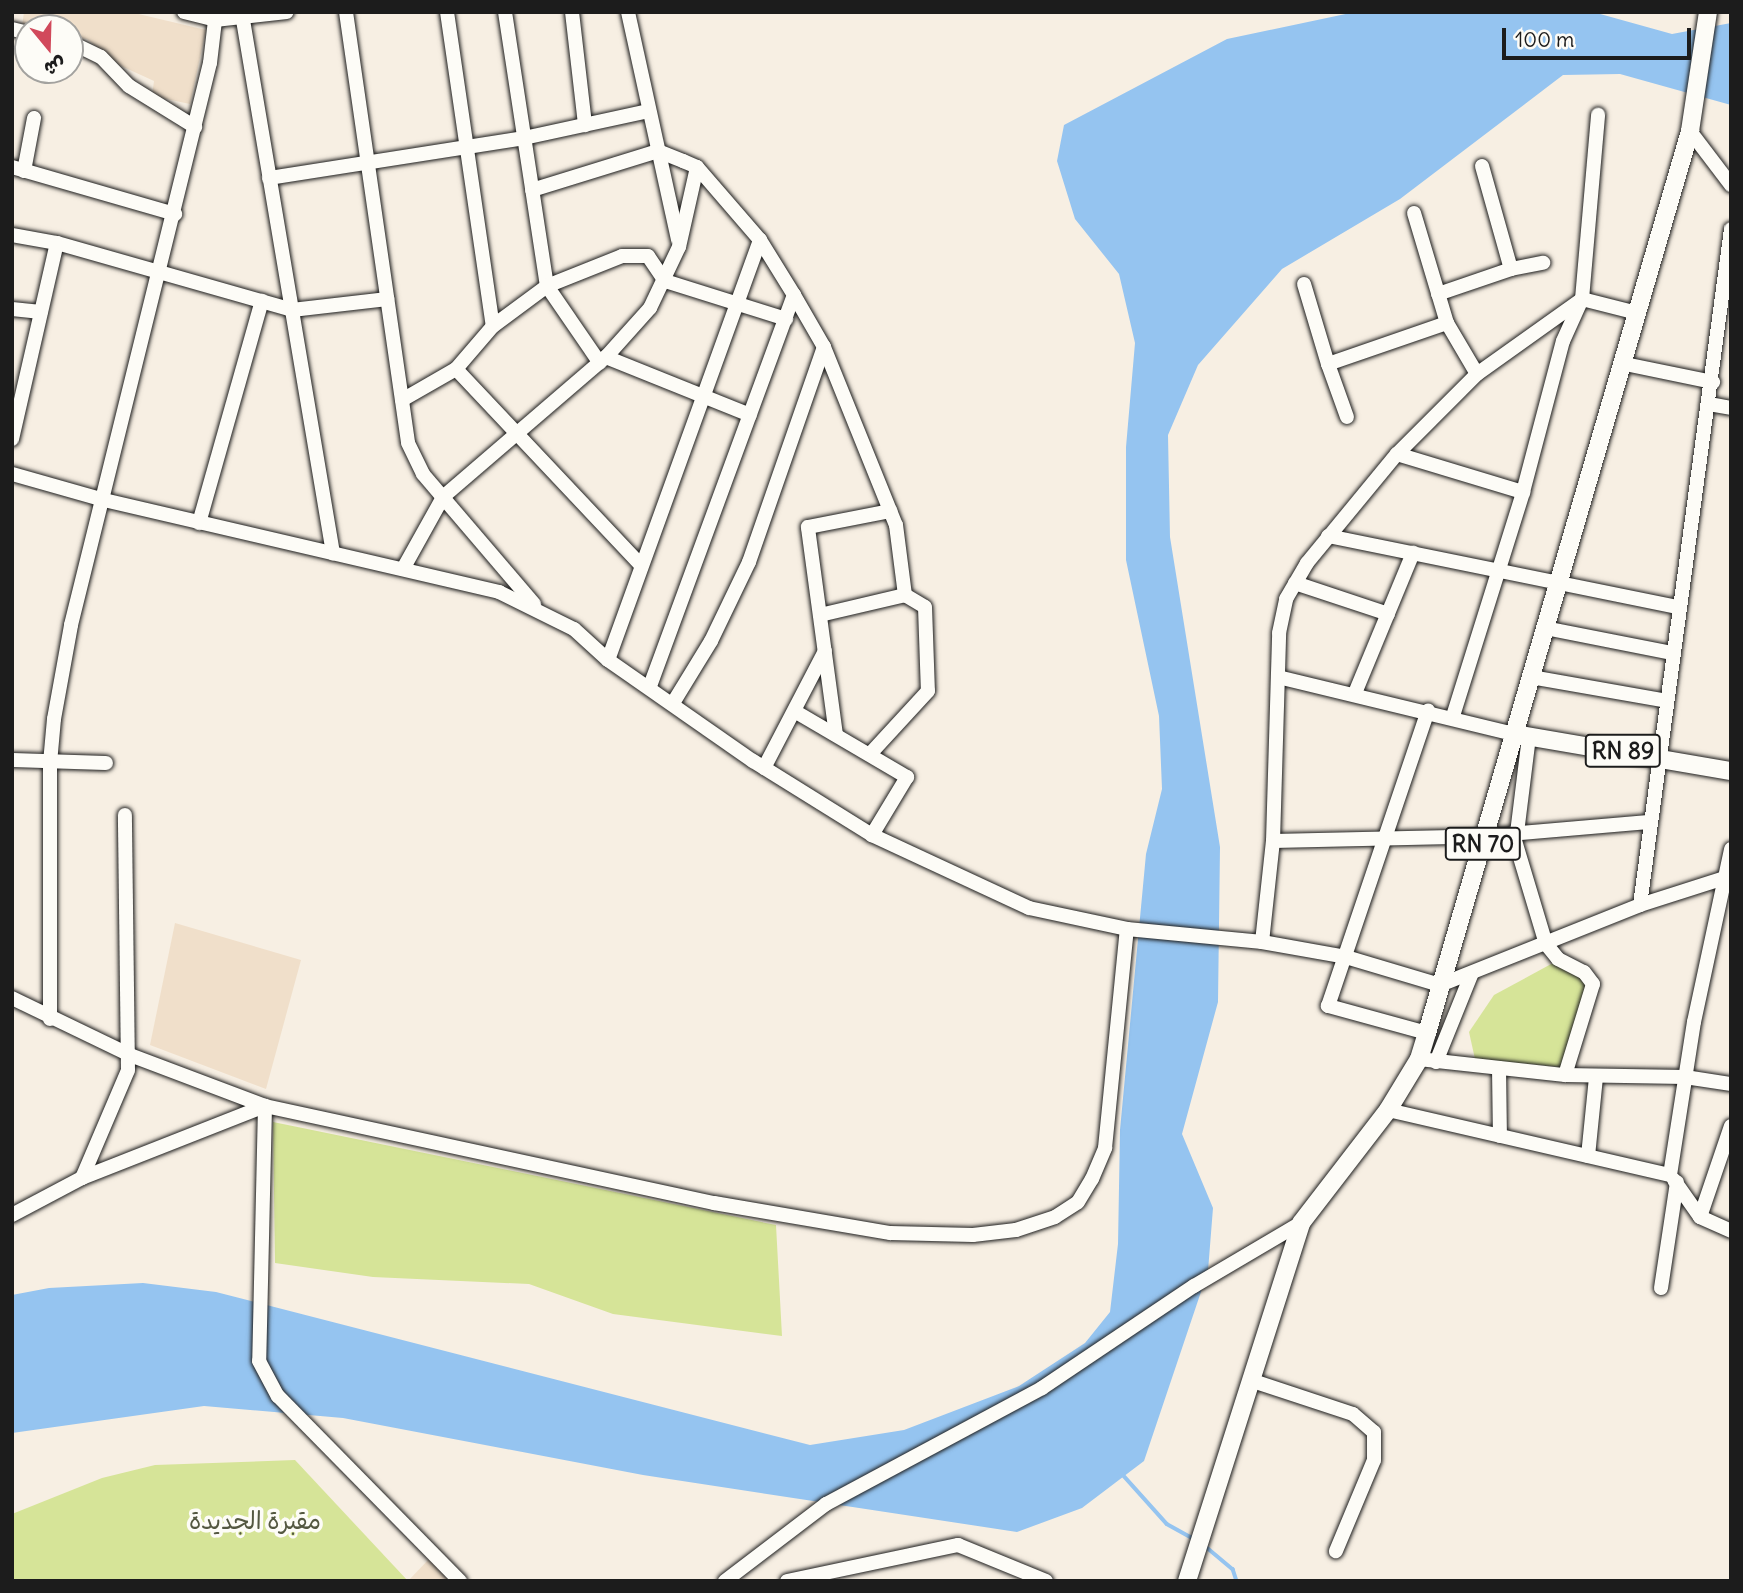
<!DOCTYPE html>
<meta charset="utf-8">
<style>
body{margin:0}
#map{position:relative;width:1743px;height:1593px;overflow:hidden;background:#f7efe3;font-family:Delius,"Playpen Sans Arabic",sans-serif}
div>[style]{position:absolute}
.built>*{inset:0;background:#f0dfca}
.green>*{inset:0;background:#d6e498}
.water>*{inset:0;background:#95c4f0}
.stream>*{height:3.5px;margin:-1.75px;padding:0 1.75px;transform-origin:1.75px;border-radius:1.75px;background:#95c4f0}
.roads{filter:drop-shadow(0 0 2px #1c1c1c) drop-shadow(0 0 2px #1c1c1c)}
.minor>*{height:14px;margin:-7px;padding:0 7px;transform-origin:7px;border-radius:7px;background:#fdfcf7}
.major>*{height:18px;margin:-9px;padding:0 9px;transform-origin:9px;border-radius:9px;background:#fdfcf7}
span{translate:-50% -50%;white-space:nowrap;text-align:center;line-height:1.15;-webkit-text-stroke:7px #fdfcf7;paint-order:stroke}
.shield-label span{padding:2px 5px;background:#fdfcf7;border:2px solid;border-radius:5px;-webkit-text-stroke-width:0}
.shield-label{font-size:23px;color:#1c1c1c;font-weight:700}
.park-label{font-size:24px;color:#545841}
.frame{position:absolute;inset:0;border:14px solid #1c1c1c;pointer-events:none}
.north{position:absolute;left:14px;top:14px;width:70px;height:70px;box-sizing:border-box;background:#fdfcf7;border:2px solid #a3a29f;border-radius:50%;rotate:161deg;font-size:19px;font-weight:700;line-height:28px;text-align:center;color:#1c1c1c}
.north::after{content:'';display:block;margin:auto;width:24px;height:32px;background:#d1495b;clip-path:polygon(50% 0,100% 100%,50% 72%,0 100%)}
.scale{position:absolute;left:1502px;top:28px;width:189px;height:32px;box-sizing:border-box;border:4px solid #1c1c1c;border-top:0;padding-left:9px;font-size:21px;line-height:24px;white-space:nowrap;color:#1c1c1c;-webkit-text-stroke:5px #fdfcf7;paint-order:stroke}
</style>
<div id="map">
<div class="built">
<i style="clip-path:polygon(24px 12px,130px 12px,206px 30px,190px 104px,152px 96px,154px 81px,119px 65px,87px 39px,70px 36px,70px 28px,22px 26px)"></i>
<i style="clip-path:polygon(175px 923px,301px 960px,266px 1089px,150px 1045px)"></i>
<i style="clip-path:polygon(430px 1558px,452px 1581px,408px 1581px)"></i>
</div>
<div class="green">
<i style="clip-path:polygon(1553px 963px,1585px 977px,1590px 988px,1561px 1067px,1475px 1059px,1469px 1032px,1494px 995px)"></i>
<i style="clip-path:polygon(273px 1122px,776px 1225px,782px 1336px,613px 1314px,529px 1284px,373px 1277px,275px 1263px)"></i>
<i style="clip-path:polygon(295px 1460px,408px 1581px,12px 1581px,12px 1514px,102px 1478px,155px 1465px)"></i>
</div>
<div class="water">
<i style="clip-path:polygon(1355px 12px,1593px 12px,1672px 34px,1731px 23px,1731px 105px,1620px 74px,1563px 75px,1400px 199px,1282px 269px,1198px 365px,1168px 435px,1170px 537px,1220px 847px,1218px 1002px,1182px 1134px,1213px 1208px,1208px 1271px,1144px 1461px,1082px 1508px,1017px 1532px,643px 1475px,343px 1418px,204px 1406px,12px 1433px,12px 1295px,49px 1288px,143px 1283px,216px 1292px,810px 1445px,904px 1430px,1019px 1386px,1085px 1343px,1110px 1312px,1118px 1244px,1120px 1130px,1146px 854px,1162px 789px,1159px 716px,1126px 560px,1126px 447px,1135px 343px,1119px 274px,1075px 219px,1057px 161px,1064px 125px,1227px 39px)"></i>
</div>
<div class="stream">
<i style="left:1124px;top:1476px;width:64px;rotate:48.1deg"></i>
<i style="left:1167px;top:1524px;width:31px;rotate:29deg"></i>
<i style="left:1204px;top:1545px;width:38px;rotate:40deg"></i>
<i style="left:1233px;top:1569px;width:13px;rotate:72deg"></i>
</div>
<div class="roads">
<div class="minor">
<i style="left:184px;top:12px;width:32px;rotate:14deg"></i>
<i style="left:215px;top:20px;width:72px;rotate:-6.3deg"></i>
<i style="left:346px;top:12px;width:435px;rotate:81.8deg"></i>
<i style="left:408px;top:443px;width:34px;rotate:64deg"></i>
<i style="left:423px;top:474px;width:171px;rotate:49.5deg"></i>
<i style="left:447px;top:12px;width:317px;rotate:81.7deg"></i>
<i style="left:505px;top:12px;width:277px;rotate:81.3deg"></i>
<i style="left:547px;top:286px;width:93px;rotate:55.5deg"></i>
<i style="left:572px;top:12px;width:114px;rotate:83.4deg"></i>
<i style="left:628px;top:12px;width:233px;rotate:77.6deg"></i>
<i style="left:243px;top:20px;width:541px;rotate:80.42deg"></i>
<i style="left:12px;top:29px;width:16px;rotate:14deg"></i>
<i style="left:70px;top:42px;width:34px;rotate:26deg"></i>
<i style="left:101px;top:57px;width:40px;rotate:46deg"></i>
<i style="left:129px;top:86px;width:78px;rotate:31.8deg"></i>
<i style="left:1690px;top:131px;width:68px;rotate:52.8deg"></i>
<i style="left:1482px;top:166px;width:107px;rotate:74.3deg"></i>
<i style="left:12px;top:167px;width:170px;rotate:16.1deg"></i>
<i style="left:24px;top:171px;width:54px;rotate:-79.3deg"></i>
<i style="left:269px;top:178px;width:258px;rotate:-8.9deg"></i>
<i style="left:524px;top:138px;width:128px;rotate:-12.2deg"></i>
<i style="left:532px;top:190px;width:132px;rotate:-17.2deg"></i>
<i style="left:658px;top:151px;width:27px;rotate:22deg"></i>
<i style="left:683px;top:161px;width:15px;rotate:23deg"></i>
<i style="left:697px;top:167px;width:96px;rotate:49.2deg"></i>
<i style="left:760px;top:240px;width:65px;rotate:58.3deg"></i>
<i style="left:794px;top:295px;width:60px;rotate:60deg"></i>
<i style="left:824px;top:347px;width:192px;rotate:68deg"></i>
<i style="left:896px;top:525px;width:71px;rotate:82.7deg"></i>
<i style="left:905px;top:595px;width:23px;rotate:31deg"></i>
<i style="left:925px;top:607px;width:84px;rotate:88deg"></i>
<i style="left:928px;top:691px;width:86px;rotate:132.6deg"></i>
<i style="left:1414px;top:213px;width:115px;rotate:73.3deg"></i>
<i style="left:1447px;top:323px;width:59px;rotate:59.5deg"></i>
<i style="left:12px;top:235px;width:46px;rotate:10.1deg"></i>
<i style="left:57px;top:243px;width:244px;rotate:15.9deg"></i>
<i style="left:292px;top:310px;width:96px;rotate:-6.6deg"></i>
<i style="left:1304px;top:284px;width:84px;rotate:73.3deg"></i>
<i style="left:1438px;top:294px;width:77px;rotate:-18.9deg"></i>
<i style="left:1511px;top:269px;width:33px;rotate:-11deg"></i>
<i style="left:12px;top:309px;width:29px;rotate:6deg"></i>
<i style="left:606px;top:357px;width:155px;rotate:21.9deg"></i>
<i style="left:1625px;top:364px;width:90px;rotate:11.6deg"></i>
<i style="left:456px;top:369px;width:268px;rotate:46.7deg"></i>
<i style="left:402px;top:400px;width:62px;rotate:-29.9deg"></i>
<i style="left:456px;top:369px;width:57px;rotate:-49.3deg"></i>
<i style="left:493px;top:326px;width:67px;rotate:-36.5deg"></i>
<i style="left:547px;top:286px;width:81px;rotate:-21.8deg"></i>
<i style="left:622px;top:256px;width:26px"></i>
<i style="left:648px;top:256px;width:30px;rotate:56deg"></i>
<i style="left:665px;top:281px;width:127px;rotate:17.4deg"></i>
<i style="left:1709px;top:404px;width:22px;rotate:10deg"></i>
<i style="left:1347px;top:417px;width:56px;rotate:-109.7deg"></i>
<i style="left:1328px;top:364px;width:126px;rotate:-19deg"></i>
<i style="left:12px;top:439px;width:201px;rotate:-77.1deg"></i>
<i style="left:1397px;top:454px;width:132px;rotate:16.8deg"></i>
<i style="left:12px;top:474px;width:96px;rotate:15.8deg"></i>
<i style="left:104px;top:500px;width:406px;rotate:13.1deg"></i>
<i style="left:499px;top:592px;width:84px;rotate:26.3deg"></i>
<i style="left:574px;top:629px;width:46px;rotate:42.4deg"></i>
<i style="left:608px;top:660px;width:177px;rotate:34.9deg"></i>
<i style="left:753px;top:761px;width:140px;rotate:31.9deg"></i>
<i style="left:872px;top:835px;width:173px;rotate:24.9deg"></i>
<i style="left:1029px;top:908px;width:100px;rotate:12.1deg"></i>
<i style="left:1127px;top:929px;width:136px;rotate:5.5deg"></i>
<i style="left:1262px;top:942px;width:85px;rotate:10.1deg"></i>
<i style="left:1346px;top:957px;width:98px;rotate:16.6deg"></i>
<i style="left:1440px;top:985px;width:215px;rotate:-21.8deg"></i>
<i style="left:1640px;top:905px;width:96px;rotate:-17.7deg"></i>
<i style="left:199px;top:523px;width:231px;rotate:-74.2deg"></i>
<i style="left:1328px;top:536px;width:357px;rotate:11.5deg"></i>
<i style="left:403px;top:569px;width:82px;rotate:-60.9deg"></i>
<i style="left:443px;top:497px;width:215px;rotate:-40.7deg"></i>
<i style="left:606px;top:357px;width:66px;rotate:-48.1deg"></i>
<i style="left:650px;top:308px;width:68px;rotate:-64.6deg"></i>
<i style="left:679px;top:247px;width:82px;rotate:-77.3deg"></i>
<i style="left:1295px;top:583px;width:98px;rotate:18.4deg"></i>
<i style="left:820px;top:615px;width:87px;rotate:-13.2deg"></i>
<i style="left:1545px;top:628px;width:130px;rotate:11.1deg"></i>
<i style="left:608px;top:660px;width:447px;rotate:-70.1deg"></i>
<i style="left:1278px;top:677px;width:243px;rotate:13.6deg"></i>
<i style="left:1531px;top:677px;width:138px;rotate:10deg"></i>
<i style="left:650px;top:686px;width:417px;rotate:-69.8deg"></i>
<i style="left:1355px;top:693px;width:152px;rotate:-67.5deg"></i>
<i style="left:673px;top:703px;width:73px;rotate:-58.5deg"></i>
<i style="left:711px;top:641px;width:88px;rotate:-64.3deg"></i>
<i style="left:749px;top:562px;width:228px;rotate:-70.8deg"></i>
<i style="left:796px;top:712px;width:129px;rotate:30.4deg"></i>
<i style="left:907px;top:777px;width:68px;rotate:121.1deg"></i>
<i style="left:1453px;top:716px;width:235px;rotate:-72.6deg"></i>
<i style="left:1523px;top:492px;width:156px;rotate:-75.2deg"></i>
<i style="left:1563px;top:341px;width:46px;rotate:-65.7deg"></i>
<i style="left:1582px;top:299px;width:185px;rotate:-85deg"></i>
<i style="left:836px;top:735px;width:210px;rotate:-97.7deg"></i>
<i style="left:808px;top:527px;width:84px;rotate:-11deg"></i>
<i style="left:12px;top:760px;width:94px;rotate:1.8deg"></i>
<i style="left:764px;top:768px;width:132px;rotate:-62.5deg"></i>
<i style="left:1517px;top:833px;width:97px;rotate:-82.9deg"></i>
<i style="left:1513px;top:834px;width:115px;rotate:73.3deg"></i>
<i style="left:1546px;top:944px;width:19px;rotate:51deg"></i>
<i style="left:1558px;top:959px;width:29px;rotate:27deg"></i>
<i style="left:1584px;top:972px;width:15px;rotate:53deg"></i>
<i style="left:1593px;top:984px;width:95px;rotate:107.1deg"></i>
<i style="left:1273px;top:841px;width:213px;rotate:-1.3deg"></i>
<i style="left:1486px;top:836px;width:163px;rotate:-4.9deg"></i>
<i style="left:1640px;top:905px;width:682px;rotate:-82.33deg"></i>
<i style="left:1262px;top:942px;width:102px;rotate:-83.8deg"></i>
<i style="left:1273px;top:841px;width:208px;rotate:-88.3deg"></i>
<i style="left:1279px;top:633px;width:35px;rotate:-78deg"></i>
<i style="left:1286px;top:599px;width:42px;rotate:-59.7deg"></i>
<i style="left:1307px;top:563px;width:141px;rotate:-50.5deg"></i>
<i style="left:1397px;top:454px;width:113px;rotate:-45deg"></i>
<i style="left:1477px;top:374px;width:129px;rotate:-35.5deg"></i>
<i style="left:1582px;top:299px;width:57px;rotate:14.3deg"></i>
<i style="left:12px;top:998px;width:131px;rotate:25.8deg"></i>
<i style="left:130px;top:1055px;width:144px;rotate:20.7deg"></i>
<i style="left:265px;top:1106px;width:459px;rotate:12.2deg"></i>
<i style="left:714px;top:1203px;width:179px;rotate:9.7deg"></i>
<i style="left:890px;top:1233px;width:83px;rotate:1.4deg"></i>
<i style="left:973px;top:1235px;width:43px;rotate:-6.6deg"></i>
<i style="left:1016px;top:1230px;width:41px;rotate:-18.4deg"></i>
<i style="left:1055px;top:1217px;width:27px;rotate:-33deg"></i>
<i style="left:1078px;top:1202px;width:27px;rotate:-59deg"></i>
<i style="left:1092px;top:1179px;width:34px;rotate:-67deg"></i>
<i style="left:1105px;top:1148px;width:220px;rotate:-84.3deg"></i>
<i style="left:50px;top:1019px;width:256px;rotate:-90deg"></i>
<i style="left:50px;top:763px;width:44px;rotate:-84.8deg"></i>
<i style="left:54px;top:719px;width:96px;rotate:-79.7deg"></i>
<i style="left:71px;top:625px;width:579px;rotate:-76.11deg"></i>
<i style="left:210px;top:63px;width:51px;rotate:-83.3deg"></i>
<i style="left:1427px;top:1033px;width:103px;rotate:-164.7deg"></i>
<i style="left:1328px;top:1006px;width:312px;rotate:-71.3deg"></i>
<i style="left:1419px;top:1059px;width:147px;rotate:6.3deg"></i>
<i style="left:1565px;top:1075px;width:120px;rotate:1deg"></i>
<i style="left:1685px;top:1077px;width:47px;rotate:8.7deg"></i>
<i style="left:1436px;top:1062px;width:96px;rotate:-68deg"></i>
<i style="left:1499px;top:1068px;width:68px;rotate:89.2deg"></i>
<i style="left:1388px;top:1110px;width:289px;rotate:13deg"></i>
<i style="left:1670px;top:1175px;width:155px;rotate:-81.1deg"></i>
<i style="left:1694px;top:1022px;width:177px;rotate:-77.9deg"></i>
<i style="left:1588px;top:1156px;width:79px;rotate:-84.2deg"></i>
<i style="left:82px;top:1178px;width:117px;rotate:-66.9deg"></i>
<i style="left:128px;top:1070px;width:255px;rotate:-90.7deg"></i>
<i style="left:1674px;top:1180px;width:45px;rotate:54.9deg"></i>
<i style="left:1700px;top:1217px;width:34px;rotate:24deg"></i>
<i style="left:12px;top:1215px;width:79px;rotate:-27.9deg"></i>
<i style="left:82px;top:1178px;width:197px;rotate:-21.5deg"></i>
<i style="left:265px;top:1106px;width:255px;rotate:91.3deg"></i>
<i style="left:259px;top:1361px;width:40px;rotate:62deg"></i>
<i style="left:278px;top:1396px;width:260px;rotate:45.5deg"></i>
<i style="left:1700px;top:1217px;width:96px;rotate:-71.2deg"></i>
<i style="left:1661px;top:1288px;width:107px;rotate:-81.4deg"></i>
<i style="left:1250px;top:1380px;width:108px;rotate:18.3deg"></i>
<i style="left:1353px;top:1414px;width:28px;rotate:41deg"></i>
<i style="left:1374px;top:1432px;width:28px;rotate:90deg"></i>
<i style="left:1374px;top:1460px;width:99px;rotate:112.7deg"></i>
<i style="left:725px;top:1581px;width:127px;rotate:-37.3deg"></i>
<i style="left:826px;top:1504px;width:245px;rotate:-28.2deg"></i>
<i style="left:1042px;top:1388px;width:183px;rotate:-33.9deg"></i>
<i style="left:1194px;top:1286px;width:124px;rotate:-30.5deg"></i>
<i style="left:787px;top:1581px;width:175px;rotate:-11.9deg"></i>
<i style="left:958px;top:1545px;width:95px;rotate:22.2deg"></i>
</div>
<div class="major">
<i style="left:1514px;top:734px;width:220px;rotate:9.7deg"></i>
<i style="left:1187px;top:1581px;width:376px;rotate:-72.3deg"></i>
<i style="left:1301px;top:1223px;width:143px;rotate:-52.4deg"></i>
<i style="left:1388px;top:1110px;width:60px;rotate:-58.7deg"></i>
<i style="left:1419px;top:1059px;width:27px;rotate:-73deg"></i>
<i style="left:1427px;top:1033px;width:940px;rotate:-73.74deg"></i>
<i style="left:1690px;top:131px;width:120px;rotate:-81.4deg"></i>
</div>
</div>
<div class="shield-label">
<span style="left:1623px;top:751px">RN 89</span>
<span style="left:1483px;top:844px">RN 70</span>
</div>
<div class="park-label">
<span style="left:255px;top:1521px">مقبرة الجديدة</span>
</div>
<div class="frame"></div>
<div class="north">ش</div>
<div class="scale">100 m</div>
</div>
